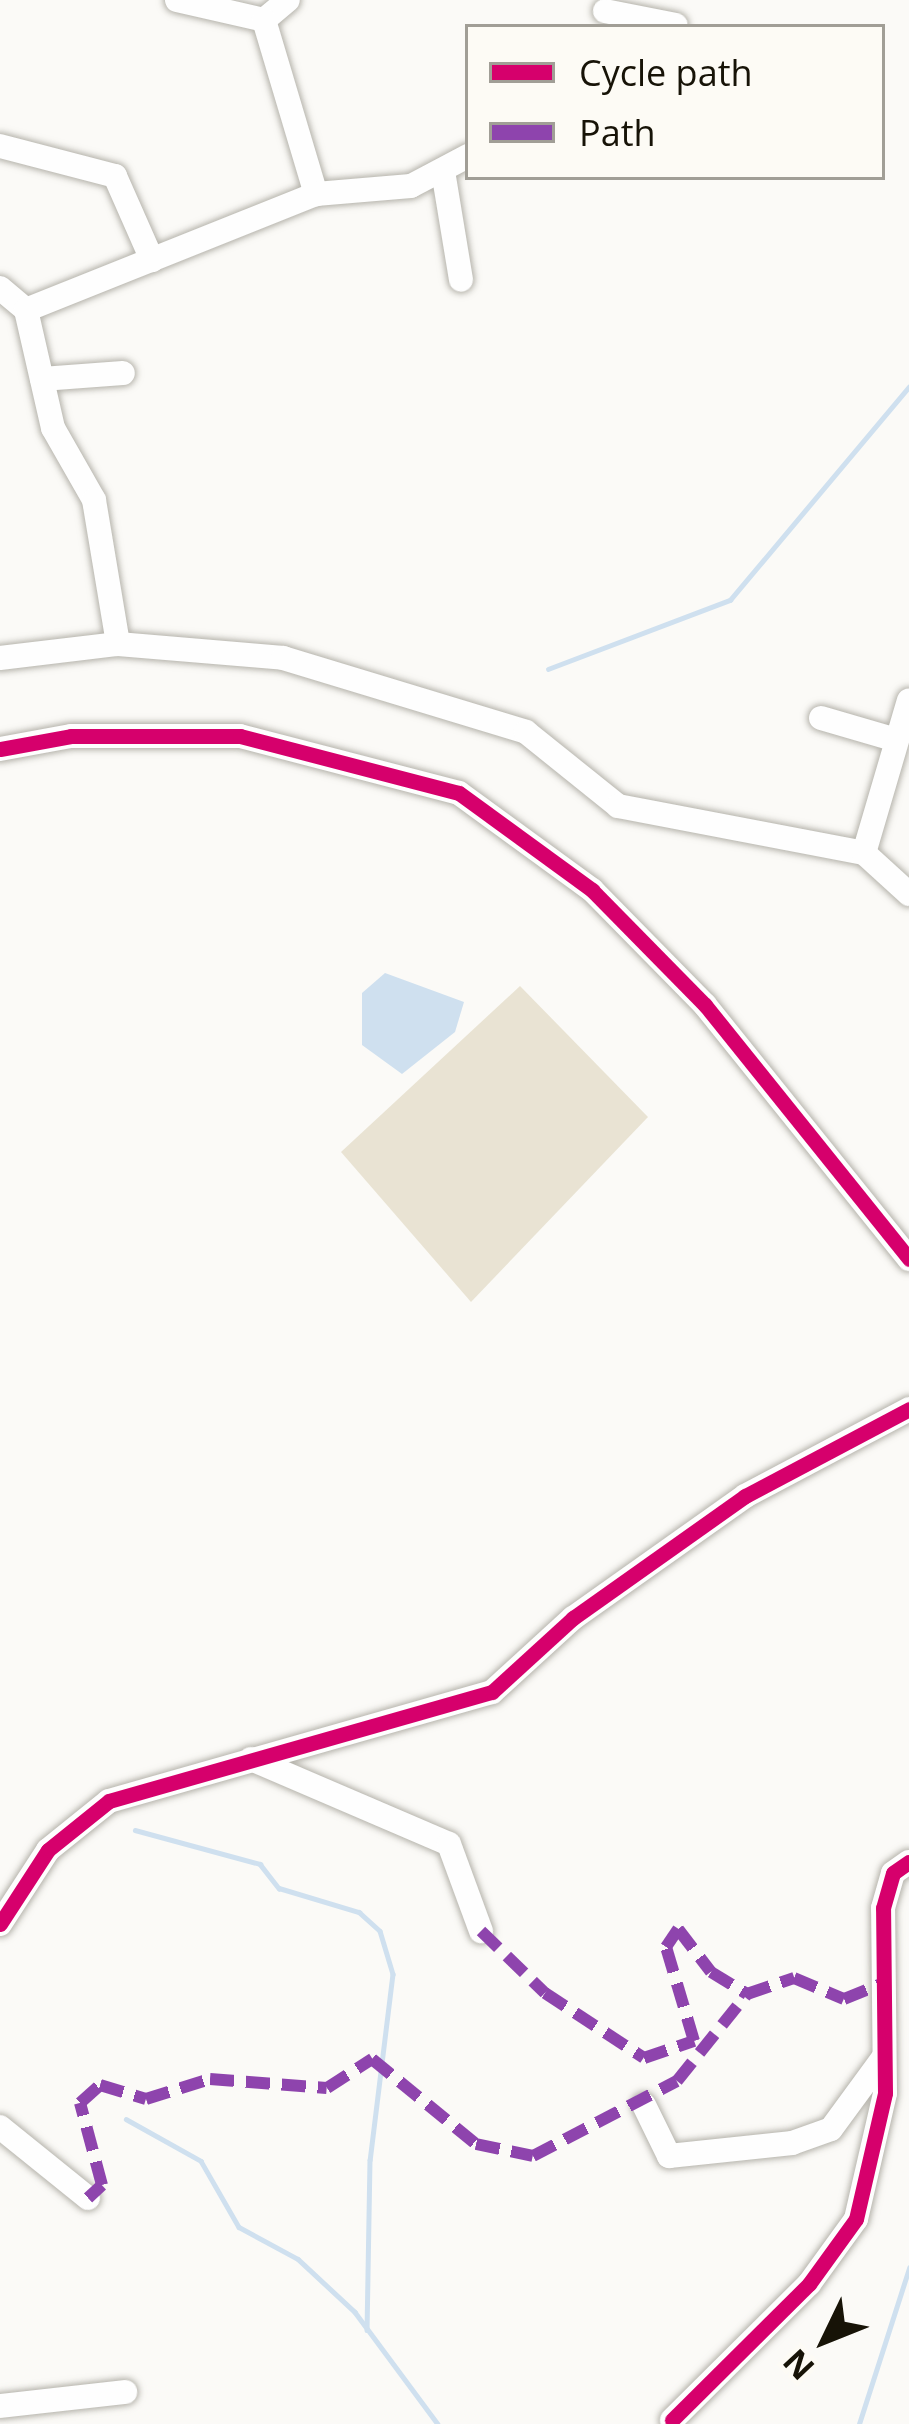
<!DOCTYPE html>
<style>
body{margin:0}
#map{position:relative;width:909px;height:2424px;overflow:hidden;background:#fbfaf7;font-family:"Open Sans",sans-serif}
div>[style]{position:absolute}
.green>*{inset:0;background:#e9e3d3}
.water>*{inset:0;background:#cfe0ef}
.stream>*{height:4.5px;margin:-2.25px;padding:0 2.25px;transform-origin:2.25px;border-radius:2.25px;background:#cfe0ef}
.roads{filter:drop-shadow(0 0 3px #b6b4ac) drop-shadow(0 0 3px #b6b4ac)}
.minor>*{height:24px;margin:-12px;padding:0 12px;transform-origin:12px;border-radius:12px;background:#fefefe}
.quiet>*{height:12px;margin-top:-6px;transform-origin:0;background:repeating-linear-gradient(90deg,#8e44ad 0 24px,transparent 0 36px)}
.cycleway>*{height:15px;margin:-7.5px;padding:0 7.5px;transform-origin:7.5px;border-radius:7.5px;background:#d6006c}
span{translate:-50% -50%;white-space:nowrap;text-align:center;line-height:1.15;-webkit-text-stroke:12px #fdfbf5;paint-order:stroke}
.legend{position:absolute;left:465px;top:24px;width:420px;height:156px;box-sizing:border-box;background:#fdfbf5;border:3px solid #a19e96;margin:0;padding:15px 21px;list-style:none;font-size:36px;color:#171307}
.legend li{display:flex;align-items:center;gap:24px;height:60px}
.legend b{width:60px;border:3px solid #a19e96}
.north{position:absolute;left:765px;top:2280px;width:120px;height:120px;-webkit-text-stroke:9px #fdfbf5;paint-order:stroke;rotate:227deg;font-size:33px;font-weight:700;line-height:48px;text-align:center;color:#171307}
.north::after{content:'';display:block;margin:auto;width:42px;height:54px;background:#171307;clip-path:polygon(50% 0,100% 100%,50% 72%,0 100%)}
</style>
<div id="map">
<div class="green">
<i style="clip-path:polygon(520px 986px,648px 1117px,471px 1302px,341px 1152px)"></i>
</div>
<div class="water">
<i style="clip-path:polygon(385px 973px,464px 1002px,455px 1032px,402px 1074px,362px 1045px,362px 993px)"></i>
</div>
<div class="stream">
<i style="left:548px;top:669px;width:195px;rotate:-20.8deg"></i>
<i style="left:730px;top:600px;width:278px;rotate:-50deg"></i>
<i style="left:135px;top:1830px;width:130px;rotate:15.2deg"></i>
<i style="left:260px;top:1864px;width:31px;rotate:52deg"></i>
<i style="left:279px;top:1888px;width:84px;rotate:16.7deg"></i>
<i style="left:359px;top:1912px;width:28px;rotate:42deg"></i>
<i style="left:380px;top:1931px;width:45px;rotate:73.2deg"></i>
<i style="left:393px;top:1974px;width:187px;rotate:97deg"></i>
<i style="left:370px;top:2160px;width:170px;rotate:91deg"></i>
<i style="left:126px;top:2119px;width:86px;rotate:29.2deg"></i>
<i style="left:201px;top:2161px;width:76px;rotate:60.1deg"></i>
<i style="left:239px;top:2227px;width:67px;rotate:28.5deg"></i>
<i style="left:298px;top:2259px;width:78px;rotate:42.9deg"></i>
<i style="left:355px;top:2312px;width:139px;rotate:53.5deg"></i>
<i style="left:859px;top:2424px;width:164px;rotate:-72.2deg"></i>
</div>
<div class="roads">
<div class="minor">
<i style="left:177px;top:0;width:89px;rotate:12.9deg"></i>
<i style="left:264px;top:20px;width:31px;rotate:-40deg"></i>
<i style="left:605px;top:11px;width:72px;rotate:11.2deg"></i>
<i style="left:264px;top:20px;width:182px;rotate:73.4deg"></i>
<i style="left:0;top:146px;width:119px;rotate:14.6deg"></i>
<i style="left:115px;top:176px;width:92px;rotate:66.2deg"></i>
<i style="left:444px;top:177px;width:104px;rotate:80.6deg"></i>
<i style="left:0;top:288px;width:34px;rotate:40deg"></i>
<i style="left:26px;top:310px;width:121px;rotate:77.1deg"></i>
<i style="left:53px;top:428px;width:83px;rotate:60.3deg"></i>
<i style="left:94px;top:500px;width:146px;rotate:80.5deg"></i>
<i style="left:26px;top:310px;width:312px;rotate:-21.8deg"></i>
<i style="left:316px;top:194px;width:95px;rotate:-4.8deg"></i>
<i style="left:411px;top:186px;width:64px;rotate:-27.8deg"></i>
<i style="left:42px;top:379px;width:81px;rotate:-4.2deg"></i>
<i style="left:0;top:658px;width:119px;rotate:-6.8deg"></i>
<i style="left:118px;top:644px;width:166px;rotate:4.8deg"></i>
<i style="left:283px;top:658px;width:254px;rotate:16.9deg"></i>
<i style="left:526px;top:732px;width:118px;rotate:38.8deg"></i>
<i style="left:618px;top:806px;width:250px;rotate:10.8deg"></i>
<i style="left:864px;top:853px;width:61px;rotate:42.3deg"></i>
<i style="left:821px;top:718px;width:75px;rotate:16.3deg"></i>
<i style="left:0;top:749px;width:72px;rotate:-10.4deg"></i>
<i style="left:71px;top:736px;width:169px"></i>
<i style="left:240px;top:736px;width:226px;rotate:14.6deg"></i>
<i style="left:459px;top:793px;width:165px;rotate:36.1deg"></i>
<i style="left:592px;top:890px;width:161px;rotate:45.5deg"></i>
<i style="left:705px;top:1005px;width:326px;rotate:51.2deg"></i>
<i style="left:864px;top:853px;width:159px;rotate:-73.6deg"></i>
<i style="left:251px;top:1759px;width:215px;rotate:23.2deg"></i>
<i style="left:449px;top:1844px;width:93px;rotate:69.8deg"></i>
<i style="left:0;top:1924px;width:88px;rotate:-57deg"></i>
<i style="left:48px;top:1850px;width:78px;rotate:-38.8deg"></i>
<i style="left:109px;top:1801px;width:398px;rotate:-15.9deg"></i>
<i style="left:492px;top:1692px;width:110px;rotate:-42.4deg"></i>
<i style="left:573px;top:1618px;width:211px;rotate:-35.3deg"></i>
<i style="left:745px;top:1496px;width:186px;rotate:-27.9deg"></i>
<i style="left:644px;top:2105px;width:57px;rotate:63.9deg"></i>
<i style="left:669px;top:2156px;width:124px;rotate:-6deg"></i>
<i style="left:792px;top:2143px;width:41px;rotate:-19.7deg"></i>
<i style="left:831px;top:2129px;width:88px;rotate:-53.8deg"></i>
<i style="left:0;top:2127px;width:113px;rotate:38.9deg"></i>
<i style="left:0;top:2406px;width:126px;rotate:-6.4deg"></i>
<i style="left:672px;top:2420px;width:193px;rotate:-44.8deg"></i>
<i style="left:809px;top:2284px;width:80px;rotate:-54.1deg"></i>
<i style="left:856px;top:2219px;width:129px;rotate:-77deg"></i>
<i style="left:885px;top:2093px;width:185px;rotate:-90.6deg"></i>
<i style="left:883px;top:1908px;width:36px;rotate:-74deg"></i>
<i style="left:893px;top:1873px;width:19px;rotate:-35deg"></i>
</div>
</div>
<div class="quiet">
<i style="left:481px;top:1931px;width:89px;rotate:44.1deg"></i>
<i style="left:545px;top:1993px;width:118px;rotate:33.3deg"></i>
<i style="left:644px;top:2058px;width:53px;rotate:-18.8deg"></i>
<i style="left:694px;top:2041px;width:98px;rotate:-106.6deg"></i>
<i style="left:666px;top:1947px;width:22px;rotate:-56deg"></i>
<i style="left:678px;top:1929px;width:54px;rotate:52.5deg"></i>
<i style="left:711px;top:1972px;width:42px;rotate:31.4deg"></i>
<i style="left:747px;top:1994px;width:50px;rotate:-18.8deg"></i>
<i style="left:794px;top:1978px;width:54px;rotate:22.8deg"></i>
<i style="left:844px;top:1999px;width:38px;rotate:-22deg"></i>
<i style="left:88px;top:2198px;width:19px;rotate:-43deg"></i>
<i style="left:102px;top:2185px;width:85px;rotate:-105deg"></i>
<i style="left:80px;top:2103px;width:27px;rotate:-42deg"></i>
<i style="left:100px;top:2085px;width:48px;rotate:16.9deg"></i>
<i style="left:146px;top:2099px;width:67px;rotate:-17.4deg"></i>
<i style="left:210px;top:2079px;width:117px;rotate:4.4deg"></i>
<i style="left:327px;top:2088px;width:54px;rotate:-32.8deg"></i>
<i style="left:372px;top:2059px;width:134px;rotate:39.3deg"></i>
<i style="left:476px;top:2144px;width:58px;rotate:11.9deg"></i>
<i style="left:533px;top:2156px;width:162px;rotate:-27.5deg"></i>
<i style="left:677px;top:2081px;width:112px;rotate:-51.2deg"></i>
</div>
<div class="cycleway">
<i style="left:0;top:749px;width:72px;rotate:-10.4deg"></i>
<i style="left:71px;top:736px;width:169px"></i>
<i style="left:240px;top:736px;width:226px;rotate:14.6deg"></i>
<i style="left:459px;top:793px;width:165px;rotate:36.1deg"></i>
<i style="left:592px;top:890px;width:161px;rotate:45.5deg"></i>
<i style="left:705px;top:1005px;width:326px;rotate:51.2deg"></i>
<i style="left:0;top:1924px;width:88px;rotate:-57deg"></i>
<i style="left:48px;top:1850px;width:78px;rotate:-38.8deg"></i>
<i style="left:109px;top:1801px;width:398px;rotate:-15.9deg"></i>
<i style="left:492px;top:1692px;width:110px;rotate:-42.4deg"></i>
<i style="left:573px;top:1618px;width:211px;rotate:-35.3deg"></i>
<i style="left:745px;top:1496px;width:186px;rotate:-27.9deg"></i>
<i style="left:672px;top:2420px;width:193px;rotate:-44.8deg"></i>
<i style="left:809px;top:2284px;width:80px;rotate:-54.1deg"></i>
<i style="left:856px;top:2219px;width:129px;rotate:-77deg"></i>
<i style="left:885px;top:2093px;width:185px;rotate:-90.6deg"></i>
<i style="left:883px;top:1908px;width:36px;rotate:-74deg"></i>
<i style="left:893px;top:1873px;width:19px;rotate:-35deg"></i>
</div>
<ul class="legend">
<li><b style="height:15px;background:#d6006c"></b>Cycle path</li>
<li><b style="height:15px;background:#8e44ad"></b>Path</li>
</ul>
<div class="north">N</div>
</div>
